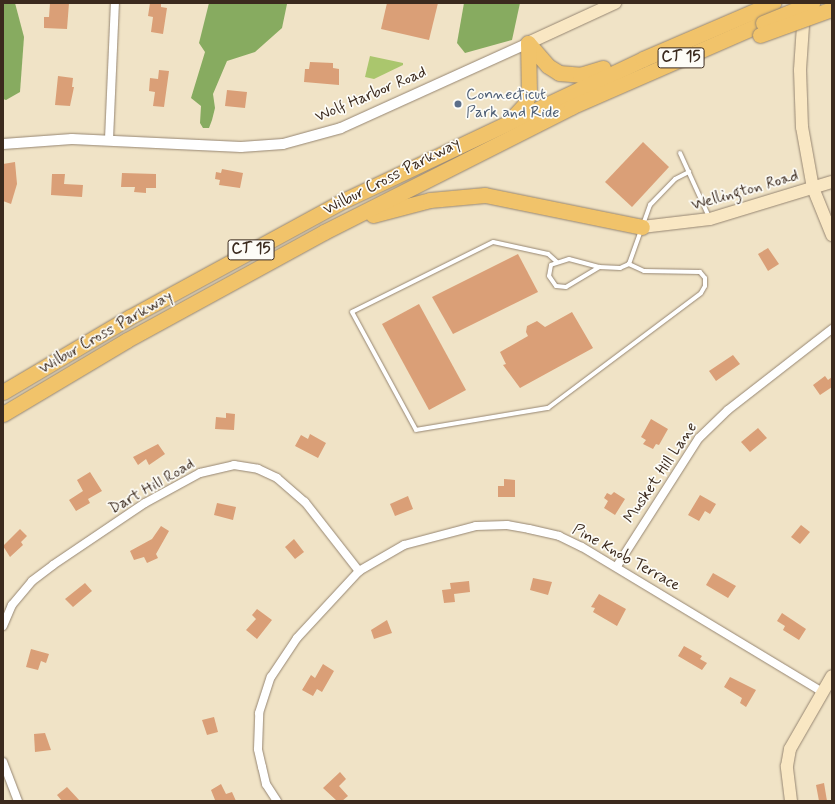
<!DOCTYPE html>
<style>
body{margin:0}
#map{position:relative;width:835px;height:804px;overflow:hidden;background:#f0e3c6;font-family:Mynerve,sans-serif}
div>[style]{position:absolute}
.green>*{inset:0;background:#aac66d}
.forest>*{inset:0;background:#87ab60}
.building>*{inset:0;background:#da9f77}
.roads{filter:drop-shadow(0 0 1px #968672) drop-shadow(0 0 1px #968672)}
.service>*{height:4px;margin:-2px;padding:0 2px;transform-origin:2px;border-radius:2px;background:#fff}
.minor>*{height:8px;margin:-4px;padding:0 4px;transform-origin:4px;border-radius:4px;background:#fff}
.tertiary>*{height:10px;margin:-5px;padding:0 5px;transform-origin:5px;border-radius:5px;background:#fff}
.secondary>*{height:12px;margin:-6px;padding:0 6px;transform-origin:6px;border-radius:6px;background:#f9e7c3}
.motorway>*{height:15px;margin:-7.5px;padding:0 7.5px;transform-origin:7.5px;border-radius:7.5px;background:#f1c36a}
.bridges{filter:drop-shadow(0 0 1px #968672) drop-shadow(0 0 1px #968672)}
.motorway-bridge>*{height:15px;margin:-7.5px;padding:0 7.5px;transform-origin:7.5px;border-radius:7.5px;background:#f1c36a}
.dots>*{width:11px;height:11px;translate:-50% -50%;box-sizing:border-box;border:2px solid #fdfcf7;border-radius:50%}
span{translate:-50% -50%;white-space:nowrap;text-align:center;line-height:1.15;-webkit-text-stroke:3.5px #fdfcf7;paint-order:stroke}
.shield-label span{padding:1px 3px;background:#fdfcf7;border:1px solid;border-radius:3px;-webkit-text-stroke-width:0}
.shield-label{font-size:15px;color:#3b2a1e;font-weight:700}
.street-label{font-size:16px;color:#3b2a1e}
.service-label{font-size:16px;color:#4e5e75}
.left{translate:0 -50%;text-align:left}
.frame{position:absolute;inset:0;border:4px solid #3b2a1e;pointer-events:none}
</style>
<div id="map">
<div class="green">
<i style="clip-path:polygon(370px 56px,403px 63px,403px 65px,374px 79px,365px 77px)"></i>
</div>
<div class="forest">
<i style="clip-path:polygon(3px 3px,15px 3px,24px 37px,20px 92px,6px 100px,3px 99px)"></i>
<i style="clip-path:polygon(209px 3px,287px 4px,282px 28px,255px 52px,227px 61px,213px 94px,215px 108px,212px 120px,209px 128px,203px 128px,200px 123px,201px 106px,191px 98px,205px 52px,199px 43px)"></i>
<i style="clip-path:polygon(464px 3px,520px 3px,512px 40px,465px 53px,457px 43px)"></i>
</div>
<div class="building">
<i style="clip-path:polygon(50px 3px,69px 3px,67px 29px,44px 28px,44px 17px,49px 17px)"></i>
<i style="clip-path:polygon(150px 3px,161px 3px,161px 7px,167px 8px,163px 34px,151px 32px,153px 17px,148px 16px)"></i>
<i style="clip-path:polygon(387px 3px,438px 3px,429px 40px,381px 29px)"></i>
<i style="clip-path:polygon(310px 62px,333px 63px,333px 68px,339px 69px,339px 85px,304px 82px,305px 69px,309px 69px)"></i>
<i style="clip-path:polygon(159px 70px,169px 71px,164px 107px,153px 106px,155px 92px,149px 91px,150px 78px,158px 79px)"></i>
<i style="clip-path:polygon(58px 76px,73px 78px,72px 87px,74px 87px,70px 106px,55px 105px)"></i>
<i style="clip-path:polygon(227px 90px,247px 92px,245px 108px,225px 106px)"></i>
<i style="clip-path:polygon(643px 142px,669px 167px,632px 207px,605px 182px)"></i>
<i style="clip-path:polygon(15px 162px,17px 184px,11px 204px,3px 201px,3px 164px)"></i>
<i style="clip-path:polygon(222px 169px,243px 173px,240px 188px,219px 185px,220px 180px,215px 179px,216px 172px,221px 173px)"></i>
<i style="clip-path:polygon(122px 173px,156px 174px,156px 188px,146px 188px,146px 193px,134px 192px,135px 187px,121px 187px)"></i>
<i style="clip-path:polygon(52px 174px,65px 174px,64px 184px,83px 185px,82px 197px,51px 195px)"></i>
<i style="clip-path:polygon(768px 248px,779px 264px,768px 271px,758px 254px)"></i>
<i style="clip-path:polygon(518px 254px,538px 292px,453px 334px,432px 297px)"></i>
<i style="clip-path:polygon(419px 304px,466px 390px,429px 410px,382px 324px)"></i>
<i style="clip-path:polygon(572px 312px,593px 348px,520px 388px,503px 365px,506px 364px,500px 352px,528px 336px,526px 332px,527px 326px,537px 321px,545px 327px)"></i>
<i style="clip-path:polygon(733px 355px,740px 364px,716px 381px,709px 371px)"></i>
<i style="clip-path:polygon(825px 376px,828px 380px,832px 377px,832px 387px,820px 395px,813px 385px)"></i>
<i style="clip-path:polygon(226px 413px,235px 414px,234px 430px,215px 429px,216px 417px,226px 418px)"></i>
<i style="clip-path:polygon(651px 419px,668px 429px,659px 445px,656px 444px,653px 449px,643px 444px,646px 440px,641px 437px)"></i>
<i style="clip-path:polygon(758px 428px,767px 438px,750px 452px,741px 442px)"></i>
<i style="clip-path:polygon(310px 434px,326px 443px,318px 458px,295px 446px,301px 435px,308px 439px)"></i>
<i style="clip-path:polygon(158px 444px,165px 454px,149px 465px,146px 459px,138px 465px,133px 457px)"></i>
<i style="clip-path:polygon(90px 472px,102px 491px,88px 499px,90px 503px,76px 511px,69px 500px,83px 491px,77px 480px)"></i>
<i style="clip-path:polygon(504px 479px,515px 480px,515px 497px,498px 497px,498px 486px,504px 486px)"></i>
<i style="clip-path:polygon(614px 492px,625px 499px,615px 515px,604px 508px,608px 501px,604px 498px,607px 493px,611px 495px)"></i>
<i style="clip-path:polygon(700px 495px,716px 504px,710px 514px,705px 511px,699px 521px,688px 515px)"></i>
<i style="clip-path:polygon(408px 496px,413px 509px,395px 516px,390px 504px)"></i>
<i style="clip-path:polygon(217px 503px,236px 507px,233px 520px,214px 515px)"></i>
<i style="clip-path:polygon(801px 525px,810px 532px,800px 544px,791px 537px)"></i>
<i style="clip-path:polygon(161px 526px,169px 531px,156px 554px,158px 558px,147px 563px,144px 557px,134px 560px,130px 551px,152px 539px)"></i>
<i style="clip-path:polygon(20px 529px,27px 536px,21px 542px,23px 545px,10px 557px,3px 546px)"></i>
<i style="clip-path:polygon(294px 539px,304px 552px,295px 559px,285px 547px)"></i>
<i style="clip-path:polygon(713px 573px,736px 586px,728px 598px,706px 585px)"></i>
<i style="clip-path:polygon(533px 578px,552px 582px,548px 595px,530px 590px)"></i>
<i style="clip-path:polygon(469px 581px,470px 592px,454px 594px,455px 602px,444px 603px,442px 590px,451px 589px,450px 583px)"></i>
<i style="clip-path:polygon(85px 583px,92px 591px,73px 607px,65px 599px)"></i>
<i style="clip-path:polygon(599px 594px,626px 609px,617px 626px,593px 612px,595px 608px,591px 607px)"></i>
<i style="clip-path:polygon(257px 609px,272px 620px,257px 639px,246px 630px,256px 619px,252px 615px)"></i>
<i style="clip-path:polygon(782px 613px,806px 629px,799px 640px,783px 630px,785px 626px,777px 621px)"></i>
<i style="clip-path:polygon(387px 620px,392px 633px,374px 639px,371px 630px)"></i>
<i style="clip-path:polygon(684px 646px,702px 656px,700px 659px,707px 663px,702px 670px,678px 656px)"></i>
<i style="clip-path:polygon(31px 649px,49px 654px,46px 663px,41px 661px,38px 670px,26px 667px)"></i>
<i style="clip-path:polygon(323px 664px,334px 671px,322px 692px,317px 689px,313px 696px,302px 690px,311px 675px,315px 678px)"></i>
<i style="clip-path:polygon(730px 677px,756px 690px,746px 707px,740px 703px,742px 698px,724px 687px)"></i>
<i style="clip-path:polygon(214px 717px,218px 732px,207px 735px,202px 720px)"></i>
<i style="clip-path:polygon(45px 733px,51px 750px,35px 752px,34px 734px)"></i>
<i style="clip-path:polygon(340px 772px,346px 779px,339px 786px,348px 796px,342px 801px,337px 801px,323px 788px)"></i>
<i style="clip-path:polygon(824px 783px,827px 801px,819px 801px,816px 785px)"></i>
<i style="clip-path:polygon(221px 784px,226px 794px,232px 792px,236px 801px,213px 801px,215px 800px,211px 790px)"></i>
<i style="clip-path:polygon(67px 787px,80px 801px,62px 801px,57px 795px)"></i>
</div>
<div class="roads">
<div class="service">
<i style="left:680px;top:153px;width:70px;rotate:65.6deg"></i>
<i style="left:557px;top:262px;width:12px;rotate:-138deg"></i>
<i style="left:548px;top:254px;width:56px;rotate:-167.7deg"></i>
<i style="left:493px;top:242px;width:157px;rotate:153.6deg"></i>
<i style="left:352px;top:312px;width:134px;rotate:61.5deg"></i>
<i style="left:416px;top:430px;width:134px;rotate:-9.5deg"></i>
<i style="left:548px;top:408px;width:191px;rotate:-36.9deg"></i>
<i style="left:701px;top:293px;width:8px;rotate:-60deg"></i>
<i style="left:705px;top:286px;width:8px;rotate:-90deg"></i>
<i style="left:705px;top:278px;width:8px;rotate:-130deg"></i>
<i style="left:700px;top:272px;width:56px;rotate:-179deg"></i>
<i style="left:644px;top:271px;width:17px;rotate:-155deg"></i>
<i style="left:599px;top:267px;width:31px;rotate:-165deg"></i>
<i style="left:569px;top:259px;width:19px;rotate:162deg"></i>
<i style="left:551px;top:265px;width:11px;rotate:100deg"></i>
<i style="left:549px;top:276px;width:12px;rotate:55deg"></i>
<i style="left:556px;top:286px;width:10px;rotate:6deg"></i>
<i style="left:566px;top:287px;width:39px;rotate:-31deg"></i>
<i style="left:599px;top:267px;width:21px;rotate:3deg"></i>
<i style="left:620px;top:268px;width:10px;rotate:-24deg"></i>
<i style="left:629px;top:264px;width:63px;rotate:-70.4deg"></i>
<i style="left:650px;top:205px;width:36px;rotate:-46deg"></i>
<i style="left:675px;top:179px;width:16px;rotate:-27deg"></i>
</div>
<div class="minor">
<i style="left:109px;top:139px;width:136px;rotate:-87.5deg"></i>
<i style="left:617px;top:566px;width:152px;rotate:-57.4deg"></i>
<i style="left:699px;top:438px;width:40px;rotate:-44deg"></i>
<i style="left:728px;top:410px;width:132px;rotate:-37.9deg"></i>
<i style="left:3px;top:626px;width:23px;rotate:-67deg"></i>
<i style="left:12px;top:605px;width:31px;rotate:-50deg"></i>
<i style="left:32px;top:581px;width:26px;rotate:-37deg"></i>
<i style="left:53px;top:565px;width:111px;rotate:-34deg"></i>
<i style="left:145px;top:503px;width:63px;rotate:-28.6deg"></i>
<i style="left:200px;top:473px;width:35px;rotate:-13deg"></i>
<i style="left:234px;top:465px;width:24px;rotate:9deg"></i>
<i style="left:258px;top:469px;width:21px;rotate:25deg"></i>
<i style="left:277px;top:478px;width:37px;rotate:41deg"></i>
<i style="left:305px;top:502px;width:88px;rotate:52deg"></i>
<i style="left:3px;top:762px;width:42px;rotate:69deg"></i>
<i style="left:277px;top:801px;width:20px;rotate:-123deg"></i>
<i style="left:266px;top:784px;width:17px;rotate:-103deg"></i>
<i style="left:262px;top:767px;width:18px;rotate:-103deg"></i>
<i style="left:258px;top:749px;width:36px;rotate:-88deg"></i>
<i style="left:259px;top:713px;width:38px;rotate:-72deg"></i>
<i style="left:271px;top:677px;width:47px;rotate:-56.3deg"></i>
<i style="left:297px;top:638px;width:91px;rotate:-47.2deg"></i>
<i style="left:359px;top:571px;width:52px;rotate:-30deg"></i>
<i style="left:404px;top:545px;width:74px;rotate:-14.8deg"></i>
<i style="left:476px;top:526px;width:31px;rotate:-2deg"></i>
<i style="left:507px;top:525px;width:22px;rotate:10deg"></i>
<i style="left:529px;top:529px;width:31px;rotate:13deg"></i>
<i style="left:559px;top:536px;width:25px;rotate:26deg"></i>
<i style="left:582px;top:547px;width:280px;rotate:31.1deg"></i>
</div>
<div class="tertiary">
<i style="left:3px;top:144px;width:69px;rotate:-4.1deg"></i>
<i style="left:72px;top:139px;width:169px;rotate:2.7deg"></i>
<i style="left:241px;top:147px;width:42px;rotate:-4.1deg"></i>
<i style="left:283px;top:144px;width:60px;rotate:-15.4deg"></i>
<i style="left:341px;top:128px;width:205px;rotate:-24.4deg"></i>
</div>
<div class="secondary">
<i style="left:804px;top:11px;width:59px;rotate:93.9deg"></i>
<i style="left:800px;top:70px;width:57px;rotate:88deg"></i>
<i style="left:802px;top:127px;width:62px;rotate:79.8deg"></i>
<i style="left:813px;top:188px;width:51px;rotate:68deg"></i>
<i style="left:528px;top:43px;width:96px;rotate:-24.7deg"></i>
<i style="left:642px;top:227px;width:68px;rotate:-6.7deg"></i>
<i style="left:710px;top:219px;width:127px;rotate:-16.9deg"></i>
<i style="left:791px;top:801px;width:35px;rotate:-97deg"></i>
<i style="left:787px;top:766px;width:17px;rotate:-80deg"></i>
<i style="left:790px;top:749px;width:84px;rotate:-60.1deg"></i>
</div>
<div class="motorway">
<i style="left:528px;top:43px;width:30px;rotate:49deg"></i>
<i style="left:548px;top:66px;width:13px;rotate:32deg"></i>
<i style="left:559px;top:73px;width:21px;rotate:5deg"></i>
<i style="left:580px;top:75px;width:24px;rotate:-17deg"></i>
<i style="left:514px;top:116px;width:16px;rotate:-47deg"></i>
<i style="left:525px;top:104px;width:12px;rotate:-70deg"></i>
<i style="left:529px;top:93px;width:50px;rotate:-91.1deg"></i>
<i style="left:373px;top:215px;width:59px;rotate:-14.7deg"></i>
<i style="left:430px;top:200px;width:55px;rotate:-5.2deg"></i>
<i style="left:485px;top:195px;width:160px;rotate:11.5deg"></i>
<i style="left:3px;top:392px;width:147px;rotate:-30.6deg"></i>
<i style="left:130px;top:317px;width:245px;rotate:-28.6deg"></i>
<i style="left:345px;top:200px;width:330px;rotate:-25.3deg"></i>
<i style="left:643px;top:59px;width:142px;rotate:-23.3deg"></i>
<i style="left:3px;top:414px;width:144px;rotate:-30.8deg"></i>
<i style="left:127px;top:340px;width:225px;rotate:-28.7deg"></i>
<i style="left:324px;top:232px;width:277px;rotate:-26.8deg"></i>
<i style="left:571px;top:107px;width:210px;rotate:-23.6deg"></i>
</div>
</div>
<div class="bridges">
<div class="motorway-bridge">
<i style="left:763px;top:23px;width:53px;rotate:-22.2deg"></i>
<i style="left:760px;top:35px;width:77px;rotate:-19.9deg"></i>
</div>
</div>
<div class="dots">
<i style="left:458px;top:104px;background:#5c6f8a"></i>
</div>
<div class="shield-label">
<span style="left:681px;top:58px">CT 15</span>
<span style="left:251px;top:250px">CT 15</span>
</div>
<div class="street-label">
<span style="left:371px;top:95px;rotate:-23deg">Wolf Harbor Road</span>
<span style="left:392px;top:177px;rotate:-27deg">Wilbur Cross Parkway</span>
<span style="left:745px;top:191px;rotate:-16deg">Wellington Road</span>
<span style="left:106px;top:333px;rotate:-30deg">Wilbur Cross Parkway</span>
<span style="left:661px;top:473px;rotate:-56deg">Musket Hill Lane</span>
<span style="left:152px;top:487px;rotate:-30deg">Dart Hill Road</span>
<span style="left:626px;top:558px;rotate:29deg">Pine Knob Terrace</span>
</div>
<div class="service-label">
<span class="left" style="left:466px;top:104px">Connecticut<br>Park and Ride</span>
</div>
<div class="frame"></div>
</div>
